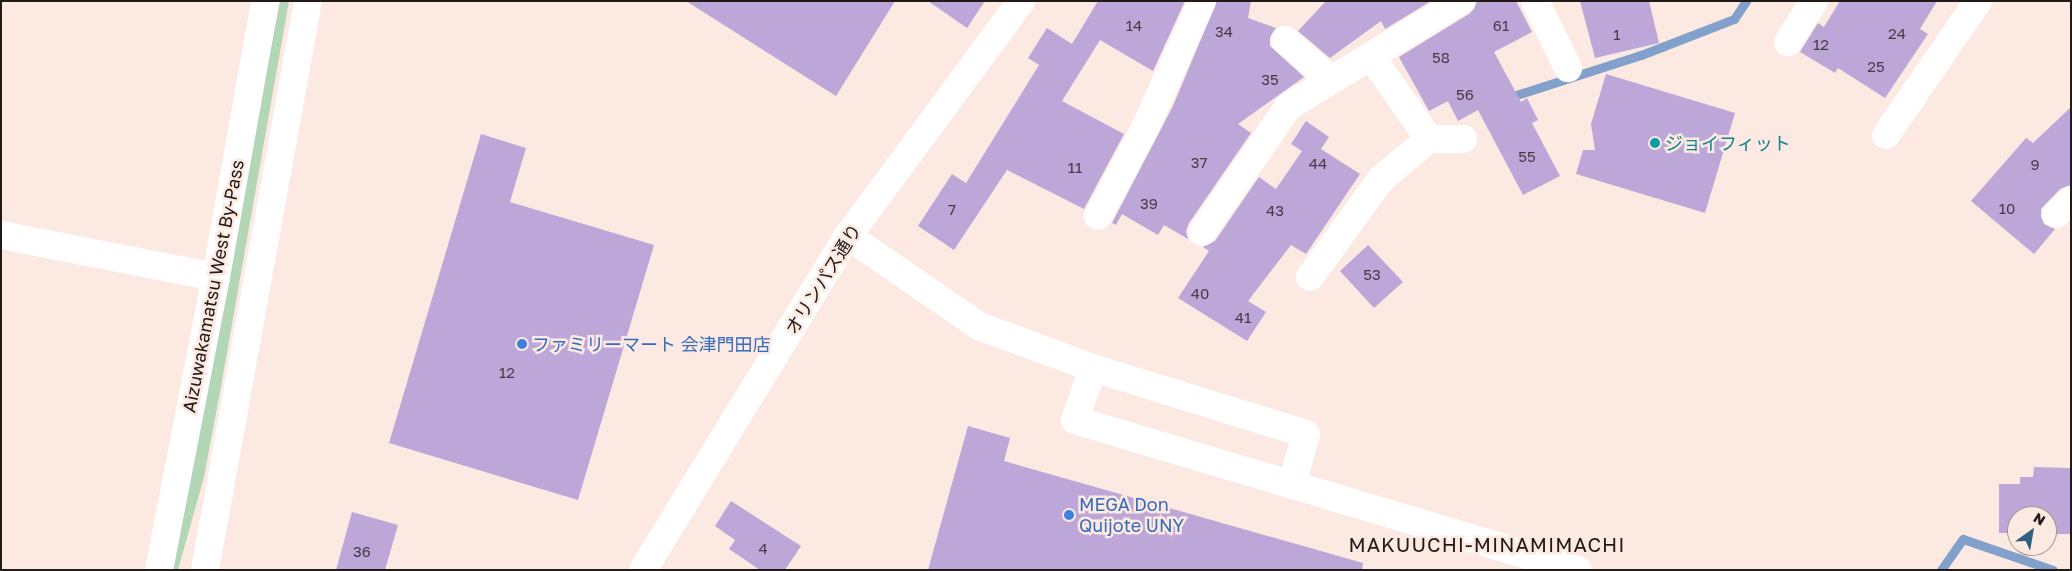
<!DOCTYPE html>
<meta charset="utf-8">
<style>
body{margin:0}
#map{position:relative;width:2072px;height:571px;overflow:hidden;background:#fce9e2;font-family:"Golos Text","Noto Sans JP",sans-serif}
div>[style]{position:absolute}
.green>*{inset:0;background:#b3d6b7}
.stream>*{height:9px;margin:-4.5px;padding:0 4.5px;transform-origin:4.5px;border-radius:4.5px;background:#81a0cc}
.building>*{inset:0;background:#bca7d8}
.minor>*{height:28px;margin:-14px;padding:0 14px;transform-origin:14px;border-radius:14px;background:#fff}
.highway>*{height:28px;margin:-14px;padding:0 14px;transform-origin:14px;border-radius:14px;background:#fff}
.dots>*{width:14px;height:14px;translate:-50% -50%;box-sizing:border-box;border:2px solid #fce9e2;border-radius:50%}
span{translate:-50% -50%;white-space:nowrap;text-align:center;line-height:1.15;-webkit-text-stroke:5px #fce9e2;paint-order:stroke}
.number-label{font-size:15px;color:#483d47}
.number-label span{-webkit-text-stroke-width:0}
.culture-label{font-size:18px;color:#0d838f}
.left{translate:0 -50%;text-align:left}
.street-label{font-size:18px;color:#221a17}
.shop-label{font-size:18px;color:#366cbe}
.quarter-label{font-size:20px;color:#221a17;letter-spacing:1px}
.frame{position:absolute;inset:0;border:2px solid #221a17;pointer-events:none}
.north{position:absolute;left:2007px;top:506px;width:50px;height:50px;box-sizing:border-box;background:#fce9e2;border:1px solid #a59691;border-radius:50%;rotate:32deg;font-size:14px;font-weight:700;line-height:20px;text-align:center;color:#221a17}
.north::after{content:'';display:block;margin:auto;width:18px;height:22px;background:#2f617e;clip-path:polygon(50% 0,100% 100%,50% 72%,0 100%)}
</style>
<div id="map">
<div class="green">
<i style="clip-path:polygon(280px 1px,289px 1px,220px 392px,204px 477px,178px 570px,171px 570px)"></i>
</div>
<div class="stream">
<i style="left:1510px;top:97px;width:138px;rotate:-17.8deg"></i>
<i style="left:1641px;top:55px;width:100px;rotate:-21.2deg"></i>
<i style="left:1734px;top:19px;width:22px;rotate:-56deg"></i>
<i style="left:1941px;top:570px;width:38px;rotate:-55deg"></i>
<i style="left:1963px;top:539px;width:95px;rotate:19deg"></i>
</div>
<div class="building">
<i style="clip-path:polygon(686px 1px,895px 1px,836px 96px)"></i>
<i style="clip-path:polygon(928px 1px,985px 1px,967px 28px)"></i>
<i style="clip-path:polygon(1098px 1px,1185px 1px,1153px 71px,1100px 40px,1062px 101px,1124px 134px,1084px 209px,1007px 170px,954px 250px,918px 226px,952px 174px,966px 183px,1039px 65px,1028px 58px,1047px 28px,1072px 44px)"></i>
<i style="clip-path:polygon(1217px 1px,1251px 1px,1248px 18px,1276px 28px,1270px 37px,1270px 46px,1304px 77px,1238px 124px,1251px 133px,1189px 223px,1186px 231px,1188px 239px,1164px 225px,1158px 235px,1122px 214px,1116px 225px,1112px 223px,1173px 106px)"></i>
<i style="clip-path:polygon(1326px 1px,1431px 1px,1385px 29px,1381px 21px,1330px 58px,1298px 31px)"></i>
<i style="clip-path:polygon(1477px 1px,1516px 1px,1532px 32px,1494px 52px,1521px 102px,1527px 98px,1538px 120px,1532px 123px,1560px 176px,1523px 195px,1478px 110px,1458px 121px,1448px 101px,1429px 111px,1399px 57px,1469px 14px,1474px 9px)"></i>
<i style="clip-path:polygon(1580px 1px,1649px 1px,1659px 43px,1595px 58px)"></i>
<i style="clip-path:polygon(1840px 1px,1937px 1px,1920px 29px,1928px 34px,1885px 98px,1838px 68px,1835px 73px,1800px 52px,1818px 23px,1824px 27px)"></i>
<i style="clip-path:polygon(1606px 74px,1735px 113px,1705px 213px,1576px 174px,1583px 150px,1595px 150px,1591px 124px)"></i>
<i style="clip-path:polygon(2071px 107px,2071px 185px,2060px 189px,2041px 209px,2041px 217px,2044px 224px,2055px 229px,2034px 254px,1971px 201px,2026px 138px,2033px 143px)"></i>
<i style="clip-path:polygon(1306px 121px,1329px 137px,1321px 149px,1360px 174px,1306px 254px,1291px 245px,1248px 301px,1266px 312px,1247px 341px,1178px 298px,1209px 251px,1203px 247px,1215px 241px,1259px 177px,1276px 189px,1302px 151px,1291px 144px)"></i>
<i style="clip-path:polygon(481px 134px,526px 148px,510px 202px,654px 245px,578px 500px,389px 443px)"></i>
<i style="clip-path:polygon(1368px 245px,1403px 282px,1374px 308px,1340px 271px)"></i>
<i style="clip-path:polygon(968px 426px,1010px 438px,1004px 461px,1363px 563px,1362px 570px,928px 570px)"></i>
<i style="clip-path:polygon(2034px 467px,2071px 468px,2071px 534px,2047px 534px,2047px 516px,2017px 516px,2017px 533px,1999px 533px,1999px 484px,2020px 484px,2020px 477px,2033px 477px)"></i>
<i style="clip-path:polygon(731px 501px,801px 546px,785px 570px,760px 570px,729px 549px,735px 540px,715px 526px)"></i>
<i style="clip-path:polygon(352px 512px,398px 525px,385px 570px,336px 570px)"></i>
</div>
<div class="minor">
<i style="left:1535px;top:1px;width:75px;rotate:63.8deg"></i>
<i style="left:1285px;top:40px;width:61px;rotate:41deg"></i>
<i style="left:1788px;top:42px;width:49px;rotate:-57.6deg"></i>
<i style="left:1371px;top:56px;width:101px;rotate:55.1deg"></i>
<i style="left:1886px;top:135px;width:163px;rotate:-55.5deg"></i>
<i style="left:2056px;top:214px;width:21px;rotate:-43deg"></i>
<i style="left:1098px;top:216px;width:100px;rotate:-61.9deg"></i>
<i style="left:1145px;top:128px;width:139px;rotate:-65.8deg"></i>
<i style="left:1202px;top:232px;width:153px;rotate:-55.4deg"></i>
<i style="left:1289px;top:106px;width:202px;rotate:-31.4deg"></i>
<i style="left:1px;top:235px;width:219px;rotate:11.1deg"></i>
<i style="left:848px;top:236px;width:159px;rotate:34.5deg"></i>
<i style="left:979px;top:326px;width:121px;rotate:20.2deg"></i>
<i style="left:1093px;top:368px;width:55px;rotate:109.1deg"></i>
<i style="left:1075px;top:420px;width:525px;rotate:16.61deg"></i>
<i style="left:1310px;top:277px;width:121px;rotate:-54.1deg"></i>
<i style="left:1381px;top:179px;width:62px;rotate:-39.8deg"></i>
<i style="left:1429px;top:139px;width:34px"></i>
<i style="left:1093px;top:368px;width:223px;rotate:17.2deg"></i>
<i style="left:1306px;top:434px;width:53px;rotate:105.4deg"></i>
<i style="left:643px;top:570px;width:392px;rotate:-58.5deg"></i>
<i style="left:848px;top:236px;width:292px;rotate:-53.6deg"></i>
</div>
<div class="highway">
<i style="left:159px;top:570px;width:298px;rotate:-79deg"></i>
<i style="left:216px;top:277px;width:280px;rotate:-79.9deg"></i>
<i style="left:205px;top:570px;width:578px;rotate:-79.74deg"></i>
</div>
<div class="dots">
<i style="left:1655px;top:143px;background:#0f9aa8"></i>
<i style="left:522px;top:344px;background:#3f7fe0"></i>
<i style="left:1069px;top:515px;background:#3f7fe0"></i>
</div>
<div class="number-label">
<span style="left:1134px;top:26px">14</span>
<span style="left:1501px;top:26px">61</span>
<span style="left:1224px;top:32px">34</span>
<span style="left:1897px;top:34px">24</span>
<span style="left:1617px;top:35px">1</span>
<span style="left:1821px;top:45px">12</span>
<span style="left:1441px;top:58px">58</span>
<span style="left:1876px;top:67px">25</span>
<span style="left:1270px;top:80px">35</span>
<span style="left:1465px;top:95px">56</span>
<span style="left:1527px;top:157px">55</span>
<span style="left:1199px;top:163px">37</span>
<span style="left:1318px;top:164px">44</span>
<span style="left:2035px;top:165px">9</span>
<span style="left:1075px;top:168px">11</span>
<span style="left:1149px;top:204px">39</span>
<span style="left:2007px;top:209px">10</span>
<span style="left:952px;top:210px">7</span>
<span style="left:1275px;top:211px">43</span>
<span style="left:1372px;top:275px">53</span>
<span style="left:1200px;top:294px">40</span>
<span style="left:1243px;top:318px">41</span>
<span style="left:507px;top:373px">12</span>
<span style="left:763px;top:549px">4</span>
<span style="left:362px;top:552px">36</span>
</div>
<div class="culture-label">
<span class="left" style="left:1665px;top:143px">ジョイフィット</span>
</div>
<div class="street-label">
<span style="left:823px;top:279px;rotate:-58deg">オリンパス通り</span>
<span style="left:213px;top:286px;rotate:-79deg">Aizuwakamatsu West By-Pass</span>
</div>
<div class="shop-label">
<span class="left" style="left:532px;top:344px">ファミリーマート 会津門田店</span>
<span class="left" style="left:1079px;top:515px">MEGA Don<br>Quijote UNY</span>
</div>
<div class="quarter-label">
<span style="left:1487px;top:544px">MAKUUCHI-MINAMIMACHI</span>
</div>
<div class="frame"></div>
<div class="north">N</div>
</div>
